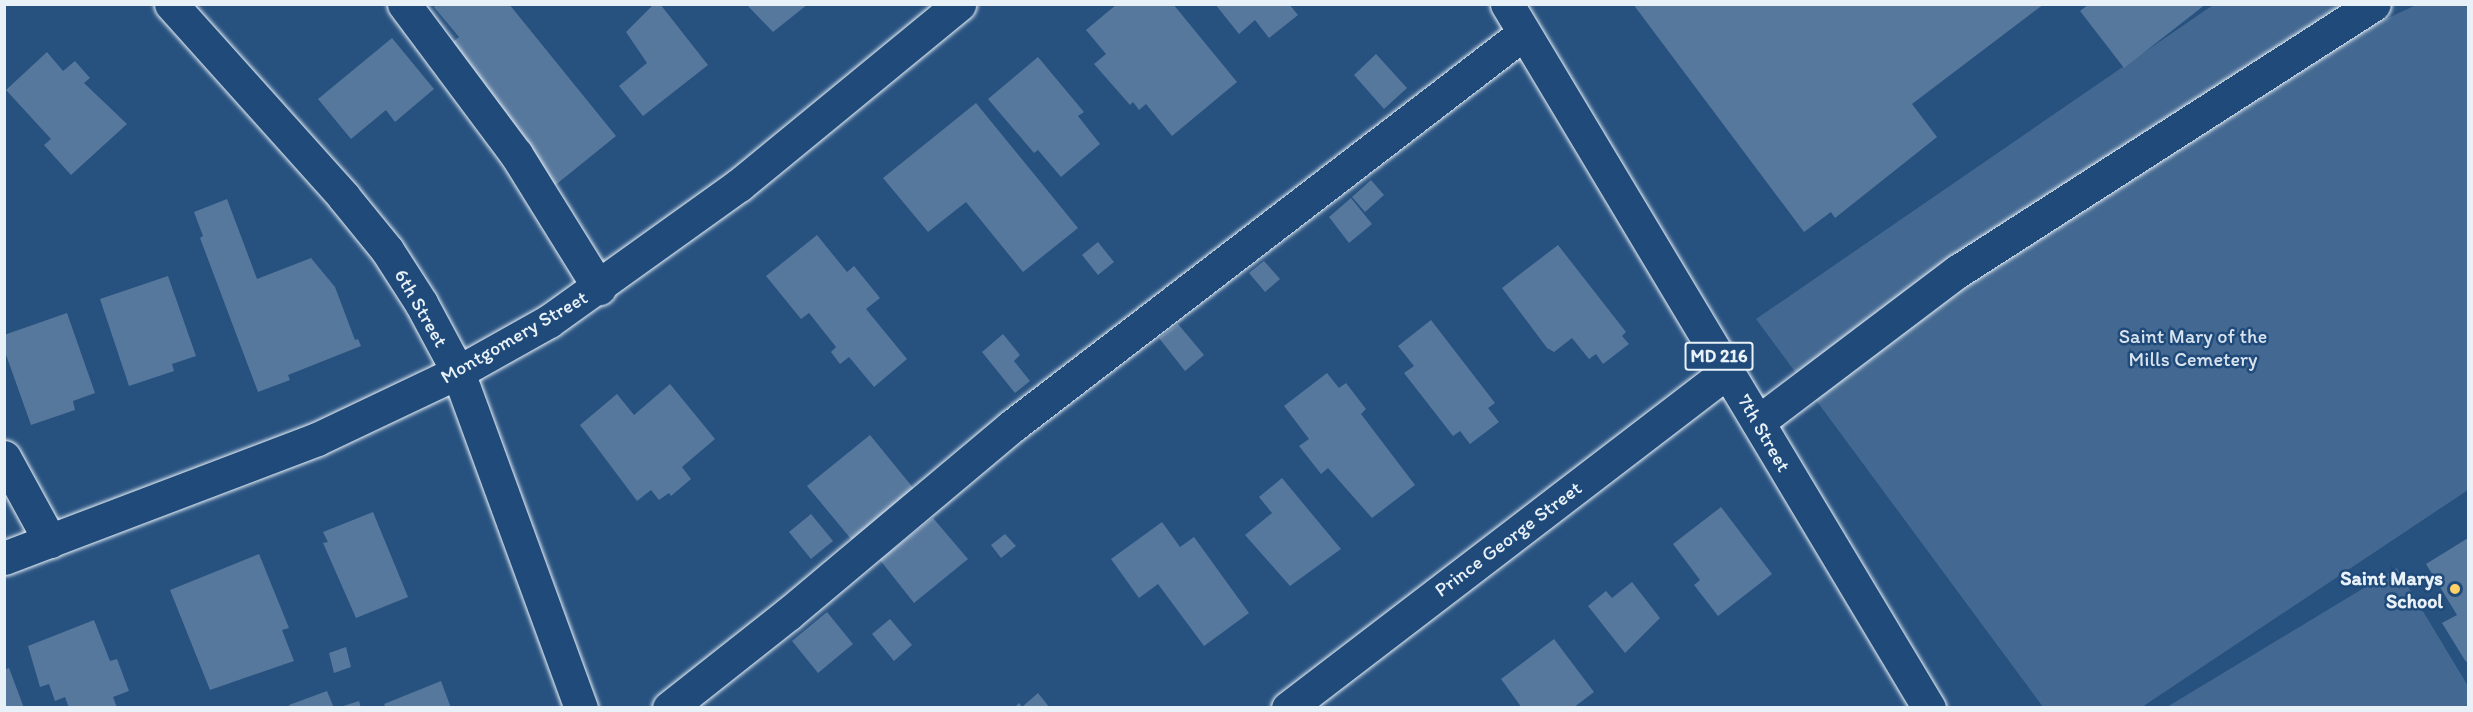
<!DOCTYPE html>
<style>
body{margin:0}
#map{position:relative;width:2473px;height:712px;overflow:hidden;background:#27517f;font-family:Itim,sans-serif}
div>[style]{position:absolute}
.green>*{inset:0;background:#436891}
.building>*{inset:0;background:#57789d}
.roads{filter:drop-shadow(0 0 2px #e8f1f8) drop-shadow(0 0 2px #e8f1f8)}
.minor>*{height:33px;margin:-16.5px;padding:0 16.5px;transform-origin:16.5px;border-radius:16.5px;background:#1f4a7a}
.major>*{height:33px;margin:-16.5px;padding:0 16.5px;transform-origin:16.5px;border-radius:16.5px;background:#1f4a7a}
.dots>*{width:16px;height:16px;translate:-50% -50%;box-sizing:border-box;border:3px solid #1f4a7a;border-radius:50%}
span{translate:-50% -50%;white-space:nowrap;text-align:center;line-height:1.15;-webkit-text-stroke:5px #1f4a7a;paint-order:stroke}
.shield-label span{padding:2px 4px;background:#1f4a7a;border:2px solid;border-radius:4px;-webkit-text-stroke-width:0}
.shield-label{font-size:18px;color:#e8f1f8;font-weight:700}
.street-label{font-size:20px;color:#e8f1f8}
.park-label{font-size:20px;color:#d8e3ee}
.poi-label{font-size:20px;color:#e8f1f8;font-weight:700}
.right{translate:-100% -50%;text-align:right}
.frame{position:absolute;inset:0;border:6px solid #e8f1f8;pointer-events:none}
</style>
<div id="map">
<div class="green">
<i style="clip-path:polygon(2213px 5px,2359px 5px,2371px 26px,2416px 5px,2468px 5px,2468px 490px,2142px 707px,2043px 707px,1756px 319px)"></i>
<i style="clip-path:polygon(2397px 568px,2468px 686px,2468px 707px,2167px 707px)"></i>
</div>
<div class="building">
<i style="clip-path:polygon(437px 4px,509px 4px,616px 136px,548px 191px,443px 50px,459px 37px,434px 7px)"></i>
<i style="clip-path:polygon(654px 4px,660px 4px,708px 65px,643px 116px,619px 86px,647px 63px,626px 32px)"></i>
<i style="clip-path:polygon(746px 4px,808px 4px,773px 32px)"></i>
<i style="clip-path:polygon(1117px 4px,1173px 4px,1237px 82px,1172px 136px,1146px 104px,1139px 110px,1133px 102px,1130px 105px,1094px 64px,1106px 54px,1086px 30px)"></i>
<i style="clip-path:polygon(1215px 4px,1289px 4px,1298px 15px,1269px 38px,1255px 20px,1239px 34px)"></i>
<i style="clip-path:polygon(1633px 4px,2044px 4px,1912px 104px,1937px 137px,1835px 218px,1831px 212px,1804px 232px)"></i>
<i style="clip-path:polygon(2089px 4px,2206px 4px,2124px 68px,2080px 11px)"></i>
<i style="clip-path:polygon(392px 38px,434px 89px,395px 122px,386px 110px,351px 139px,318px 99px)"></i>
<i style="clip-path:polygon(47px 52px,63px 71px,75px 61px,90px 78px,84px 83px,127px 124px,71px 175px,44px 145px,51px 139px,6px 90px)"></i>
<i style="clip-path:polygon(1376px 54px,1407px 88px,1384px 109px,1354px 75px)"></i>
<i style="clip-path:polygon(1038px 57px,1084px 112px,1078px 116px,1100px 144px,1061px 177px,1038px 150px,1034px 153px,988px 99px)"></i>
<i style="clip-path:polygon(976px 103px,1078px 228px,1023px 272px,966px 202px,928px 232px,883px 178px)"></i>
<i style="clip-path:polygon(1371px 180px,1384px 195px,1365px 212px,1352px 197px)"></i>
<i style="clip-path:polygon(1351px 198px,1372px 224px,1349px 243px,1329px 217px)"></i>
<i style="clip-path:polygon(227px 199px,257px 279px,311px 258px,335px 287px,355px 340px,358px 339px,361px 346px,288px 375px,290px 380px,258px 392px,200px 238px,203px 236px,194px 212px)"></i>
<i style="clip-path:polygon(817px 235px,847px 272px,854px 266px,880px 298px,866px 309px,907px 359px,874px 387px,849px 357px,840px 364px,831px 352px,836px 347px,809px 313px,801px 319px,766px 276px)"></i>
<i style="clip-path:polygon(1098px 242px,1114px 262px,1098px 275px,1082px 255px)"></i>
<i style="clip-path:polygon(1558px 245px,1626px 332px,1622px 336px,1629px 344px,1603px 364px,1596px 354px,1589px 359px,1572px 338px,1554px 352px,1547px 348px,1502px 288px)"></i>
<i style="clip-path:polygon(1264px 261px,1280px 279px,1265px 292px,1249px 273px)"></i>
<i style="clip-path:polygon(168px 276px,196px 356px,172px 364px,174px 371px,129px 386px,100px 299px)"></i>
<i style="clip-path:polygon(67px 313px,95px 393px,73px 401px,75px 410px,31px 425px,4px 349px,4px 335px)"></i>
<i style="clip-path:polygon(1431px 320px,1495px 403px,1488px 408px,1499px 422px,1470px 444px,1460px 431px,1453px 436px,1404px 373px,1414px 366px,1398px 346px)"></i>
<i style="clip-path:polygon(1178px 324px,1204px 355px,1185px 371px,1159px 338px)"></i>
<i style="clip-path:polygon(1003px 334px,1020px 355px,1014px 361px,1030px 381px,1015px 393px,982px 352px)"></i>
<i style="clip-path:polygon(1327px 373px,1339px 388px,1346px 383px,1366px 409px,1361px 414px,1415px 485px,1372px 518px,1328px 468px,1321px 474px,1299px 446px,1309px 439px,1284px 406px)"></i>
<i style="clip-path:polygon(670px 384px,715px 439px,682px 467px,691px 479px,671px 496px,669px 493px,659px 500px,651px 490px,637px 501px,580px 425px,617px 394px,634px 415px)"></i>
<i style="clip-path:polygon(870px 435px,919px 495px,856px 545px,807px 486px)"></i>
<i style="clip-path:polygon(1282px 478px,1341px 549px,1290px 586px,1245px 535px,1272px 513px,1259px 497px)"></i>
<i style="clip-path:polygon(1721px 507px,1772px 574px,1718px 616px,1694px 585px,1700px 580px,1673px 544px)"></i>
<i style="clip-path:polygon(373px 512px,408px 597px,356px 618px,323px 543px,328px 542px,323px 532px)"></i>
<i style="clip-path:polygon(811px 514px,833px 541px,811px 559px,789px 532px)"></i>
<i style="clip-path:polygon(933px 518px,968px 559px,914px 603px,880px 560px)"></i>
<i style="clip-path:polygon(1162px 522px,1180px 547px,1194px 537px,1249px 613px,1204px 646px,1158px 584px,1139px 598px,1111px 559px)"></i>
<i style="clip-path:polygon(1005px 534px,1016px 546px,1001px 558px,991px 545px)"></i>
<i style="clip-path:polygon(2468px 538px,2468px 660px,2466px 662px,2442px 623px,2457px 615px,2426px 564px)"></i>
<i style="clip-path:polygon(259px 554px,289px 628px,282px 630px,294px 661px,210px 690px,170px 590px)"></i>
<i style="clip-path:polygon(1632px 582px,1660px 618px,1625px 653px,1588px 606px,1606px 591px,1612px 598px)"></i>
<i style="clip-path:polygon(827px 612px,853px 644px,818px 673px,792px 641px)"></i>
<i style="clip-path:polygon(890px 619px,912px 645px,894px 661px,872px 634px)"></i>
<i style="clip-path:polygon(94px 620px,110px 661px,117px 659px,129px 691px,113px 697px,117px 708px,69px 708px,65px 697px,55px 701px,49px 684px,40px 687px,28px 646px)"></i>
<i style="clip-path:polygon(1554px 639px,1594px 692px,1573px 708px,1522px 708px,1501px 679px)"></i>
<i style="clip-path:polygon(346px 647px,351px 667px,334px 673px,329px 653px)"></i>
<i style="clip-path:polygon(9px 668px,24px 708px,4px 708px,4px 670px)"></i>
<i style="clip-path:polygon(441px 681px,451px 708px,386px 708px,384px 704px)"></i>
<i style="clip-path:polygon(327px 691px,334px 708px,290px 708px,289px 705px)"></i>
<i style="clip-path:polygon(1038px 693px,1050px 708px,1014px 708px,1019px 703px,1022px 707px)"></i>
<i style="clip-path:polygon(359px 701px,361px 708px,340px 708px,340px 707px)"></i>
</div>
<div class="roads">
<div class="minor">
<i style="left:171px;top:4px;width:258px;rotate:48.1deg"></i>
<i style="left:343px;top:196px;width:70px;rotate:50.8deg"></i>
<i style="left:387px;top:250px;width:63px;rotate:57.3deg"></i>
<i style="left:421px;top:303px;width:78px;rotate:61.8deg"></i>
<i style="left:458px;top:372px;width:358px;rotate:69.9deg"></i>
<i style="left:404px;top:4px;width:187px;rotate:53.3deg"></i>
<i style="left:516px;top:154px;width:158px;rotate:58.2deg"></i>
<i style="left:1758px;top:422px;width:251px;rotate:-37.1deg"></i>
<i style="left:1958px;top:271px;width:494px;rotate:-32.7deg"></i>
<i style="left:4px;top:457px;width:96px;rotate:61.3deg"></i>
<i style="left:4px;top:558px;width:335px;rotate:-20.8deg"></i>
<i style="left:317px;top:439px;width:156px;rotate:-25.4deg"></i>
<i style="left:458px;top:372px;width:104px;rotate:-29.3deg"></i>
<i style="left:549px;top:321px;width:234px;rotate:-35.6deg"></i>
<i style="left:739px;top:185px;width:285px;rotate:-39.4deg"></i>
<i style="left:669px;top:708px;width:152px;rotate:-38.3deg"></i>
<i style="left:788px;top:614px;width:292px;rotate:-40deg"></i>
<i style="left:1012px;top:426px;width:645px;rotate:-37.51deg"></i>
<i style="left:1288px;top:708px;width:554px;rotate:-37.45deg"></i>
</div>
<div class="major">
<i style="left:1507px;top:4px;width:821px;rotate:59.06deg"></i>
</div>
</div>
<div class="dots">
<i style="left:2455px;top:589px;background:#ffd166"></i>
</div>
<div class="shield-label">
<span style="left:1719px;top:356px">MD 216</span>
</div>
<div class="street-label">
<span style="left:421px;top:308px;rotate:60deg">6th Street</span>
<span style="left:514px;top:337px;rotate:-30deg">Montgomery Street</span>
<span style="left:1764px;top:433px;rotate:60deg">7th Street</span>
<span style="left:1508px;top:539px;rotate:-37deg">Prince George Street</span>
</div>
<div class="park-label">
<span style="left:2193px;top:348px">Saint Mary of the<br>Mills Cemetery</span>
</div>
<div class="poi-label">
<span class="right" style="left:2443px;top:590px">Saint Marys<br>School</span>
</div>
<div class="frame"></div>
</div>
